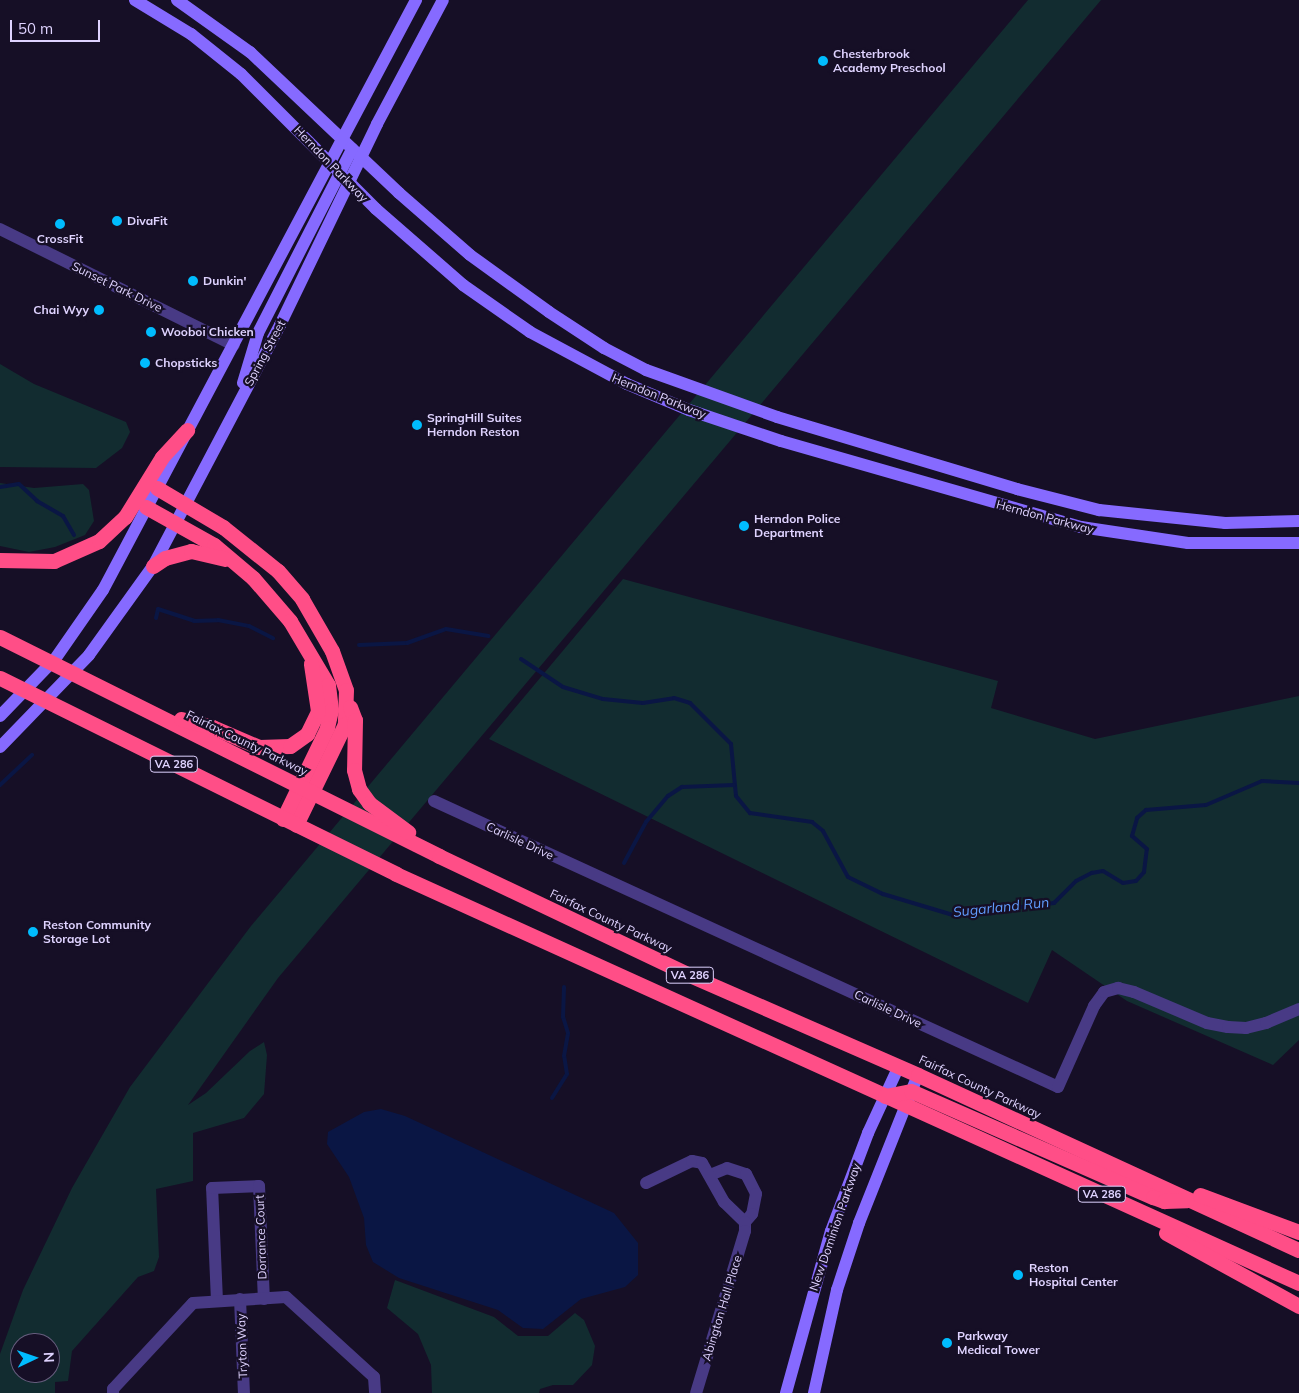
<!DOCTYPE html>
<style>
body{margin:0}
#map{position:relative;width:1299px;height:1393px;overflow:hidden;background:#160f26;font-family:Mulish,sans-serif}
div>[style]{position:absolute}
.green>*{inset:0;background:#122c30}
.water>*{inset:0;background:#0a1644}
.stream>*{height:4px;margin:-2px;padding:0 2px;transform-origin:2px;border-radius:2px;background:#0a1644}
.street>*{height:12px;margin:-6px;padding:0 6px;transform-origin:6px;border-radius:6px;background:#483a85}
.secondary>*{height:12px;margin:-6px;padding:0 6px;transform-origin:6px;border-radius:6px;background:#866aff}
.highway>*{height:15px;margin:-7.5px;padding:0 7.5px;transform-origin:7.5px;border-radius:7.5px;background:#ff4e87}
.dots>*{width:14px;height:14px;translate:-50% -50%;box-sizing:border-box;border:2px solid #160f26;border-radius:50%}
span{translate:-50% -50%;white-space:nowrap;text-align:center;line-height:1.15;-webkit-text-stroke:4.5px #160f26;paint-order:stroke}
.shield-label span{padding:1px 4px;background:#160f26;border:1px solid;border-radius:4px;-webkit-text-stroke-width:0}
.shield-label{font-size:11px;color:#dfd3ff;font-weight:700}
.poi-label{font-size:12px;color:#dfd3ff;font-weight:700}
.left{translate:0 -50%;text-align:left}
.right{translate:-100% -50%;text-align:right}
.street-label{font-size:12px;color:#dfd3ff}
.water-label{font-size:14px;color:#619dff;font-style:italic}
.north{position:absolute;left:10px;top:1333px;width:50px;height:50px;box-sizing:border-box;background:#160f26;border:1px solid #665d7d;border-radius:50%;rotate:87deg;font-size:14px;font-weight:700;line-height:20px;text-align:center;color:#dfd3ff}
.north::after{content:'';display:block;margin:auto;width:18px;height:22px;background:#00bcfe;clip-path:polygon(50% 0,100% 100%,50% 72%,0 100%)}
.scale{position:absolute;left:10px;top:20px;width:90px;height:22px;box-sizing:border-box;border:2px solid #dfd3ff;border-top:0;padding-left:6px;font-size:15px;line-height:18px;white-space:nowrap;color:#dfd3ff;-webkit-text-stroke:4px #160f26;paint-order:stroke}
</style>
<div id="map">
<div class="green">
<i style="clip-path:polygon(evenodd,1028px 0,1101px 0,278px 978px,188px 1105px,206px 1093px,250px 1051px,264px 1042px,267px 1055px,264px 1094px,244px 1118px,193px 1133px,193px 1181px,156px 1189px,159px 1257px,154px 1271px,138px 1277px,72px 1351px,68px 1381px,55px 1382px,55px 1393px,0 1393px,0 1354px,23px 1290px,72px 1188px,130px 1087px,251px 926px,1028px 0,20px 1343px,50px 1343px,50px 1373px,20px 1373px,20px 1343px)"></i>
<i style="clip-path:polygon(0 364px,34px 384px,126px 422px,130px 432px,122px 448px,96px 468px,0 467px)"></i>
<i style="clip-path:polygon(0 483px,34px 488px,83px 484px,89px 490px,94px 521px,85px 535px,55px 547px,29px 552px,0 546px)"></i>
<i style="clip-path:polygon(623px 579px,998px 681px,991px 708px,1095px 739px,1299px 696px,1299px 1040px,1273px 1065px,1127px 1001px,1052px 950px,1028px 1003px,489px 739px)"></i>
<i style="clip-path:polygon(395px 1280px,494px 1317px,518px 1336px,548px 1336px,575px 1313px,584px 1320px,595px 1346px,592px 1365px,573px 1385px,553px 1385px,540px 1389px,539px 1393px,432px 1393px,431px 1365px,418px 1334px,387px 1308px)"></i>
</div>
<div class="water">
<i style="clip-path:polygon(381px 1109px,405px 1116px,614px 1213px,638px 1243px,638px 1275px,625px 1287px,581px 1299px,543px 1329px,523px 1328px,498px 1310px,399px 1278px,373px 1262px,366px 1245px,364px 1218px,349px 1177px,327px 1144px,328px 1132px,364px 1112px)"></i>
</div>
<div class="stream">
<i style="left:0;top:487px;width:19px;rotate:-9deg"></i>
<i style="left:19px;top:484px;width:25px;rotate:43deg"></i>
<i style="left:37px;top:501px;width:30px;rotate:30deg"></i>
<i style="left:63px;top:516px;width:22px;rotate:60deg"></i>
<i style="left:156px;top:618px;width:9px;rotate:-77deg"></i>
<i style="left:158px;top:609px;width:38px;rotate:18deg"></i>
<i style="left:194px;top:621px;width:24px;rotate:-2deg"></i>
<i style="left:218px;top:620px;width:32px;rotate:11deg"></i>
<i style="left:249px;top:626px;width:27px;rotate:27deg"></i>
<i style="left:359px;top:645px;width:48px;rotate:-2.4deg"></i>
<i style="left:407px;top:643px;width:41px;rotate:-19.7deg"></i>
<i style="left:446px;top:629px;width:43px;rotate:9.5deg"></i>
<i style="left:521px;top:659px;width:50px;rotate:33.7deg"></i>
<i style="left:563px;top:687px;width:42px;rotate:16.7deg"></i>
<i style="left:603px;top:699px;width:40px;rotate:5.7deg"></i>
<i style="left:643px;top:703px;width:31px;rotate:-9deg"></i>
<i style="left:674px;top:698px;width:17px;rotate:17deg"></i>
<i style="left:690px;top:703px;width:58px;rotate:45deg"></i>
<i style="left:731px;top:744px;width:52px;rotate:84.5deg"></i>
<i style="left:736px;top:796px;width:22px;rotate:51deg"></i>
<i style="left:750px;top:813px;width:63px;rotate:8.3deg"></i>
<i style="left:812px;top:822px;width:14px;rotate:39deg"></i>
<i style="left:823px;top:831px;width:52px;rotate:61.5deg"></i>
<i style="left:848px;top:877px;width:39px;rotate:26deg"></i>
<i style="left:883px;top:894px;width:73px;rotate:16.7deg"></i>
<i style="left:953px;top:915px;width:102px;rotate:-6.8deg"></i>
<i style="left:1054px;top:903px;width:31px;rotate:-45deg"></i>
<i style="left:1076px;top:881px;width:18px;rotate:-27deg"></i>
<i style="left:1092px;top:873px;width:11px;rotate:-10deg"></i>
<i style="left:1103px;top:871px;width:23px;rotate:31deg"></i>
<i style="left:1123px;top:883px;width:13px;rotate:-9deg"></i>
<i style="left:1136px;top:881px;width:12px;rotate:-48deg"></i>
<i style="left:1144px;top:872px;width:23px;rotate:-83deg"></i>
<i style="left:1147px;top:849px;width:20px;rotate:-139deg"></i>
<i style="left:1132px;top:836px;width:19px;rotate:-74deg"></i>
<i style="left:1137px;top:818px;width:12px;rotate:-42deg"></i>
<i style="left:1146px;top:810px;width:60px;rotate:-4.8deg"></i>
<i style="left:1206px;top:805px;width:61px;rotate:-23.2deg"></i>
<i style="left:1262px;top:781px;width:37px;rotate:3deg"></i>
<i style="left:0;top:785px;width:44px;rotate:-43.2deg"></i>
<i style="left:624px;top:863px;width:47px;rotate:-61.8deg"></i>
<i style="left:646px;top:822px;width:34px;rotate:-50deg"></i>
<i style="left:668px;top:796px;width:17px;rotate:-33deg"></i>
<i style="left:682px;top:787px;width:52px;rotate:-2.2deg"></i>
<i style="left:552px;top:1098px;width:28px;rotate:-58deg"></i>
<i style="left:567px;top:1074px;width:18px;rotate:-99deg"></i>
<i style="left:564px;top:1056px;width:23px;rotate:-80deg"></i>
<i style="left:568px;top:1033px;width:17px;rotate:-107deg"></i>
<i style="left:563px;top:1017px;width:30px;rotate:-88deg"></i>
</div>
<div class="street">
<i style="left:0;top:229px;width:261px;rotate:26.4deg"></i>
<i style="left:434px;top:801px;width:686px;rotate:24.62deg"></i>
<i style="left:1058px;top:1087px;width:89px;rotate:-66deg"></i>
<i style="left:1094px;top:1006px;width:17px;rotate:-54deg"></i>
<i style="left:1104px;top:992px;width:15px;rotate:-16deg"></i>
<i style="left:1118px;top:988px;width:16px;rotate:14deg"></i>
<i style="left:1134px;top:992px;width:79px;rotate:23deg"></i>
<i style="left:1207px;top:1023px;width:21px;rotate:11deg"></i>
<i style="left:1228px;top:1027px;width:18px;rotate:3deg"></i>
<i style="left:1246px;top:1028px;width:21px;rotate:-14deg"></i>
<i style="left:1266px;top:1023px;width:36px;rotate:-23deg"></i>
<i style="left:710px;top:1175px;width:18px;rotate:-22deg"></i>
<i style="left:727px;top:1168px;width:20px;rotate:18deg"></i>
<i style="left:746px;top:1174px;width:22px;rotate:63deg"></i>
<i style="left:756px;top:1194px;width:20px;rotate:101deg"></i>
<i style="left:752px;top:1214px;width:11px;rotate:131deg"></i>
<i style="left:646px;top:1183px;width:51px;rotate:-25.6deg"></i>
<i style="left:692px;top:1161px;width:10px;rotate:11deg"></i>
<i style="left:702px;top:1163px;width:45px;rotate:60.6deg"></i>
<i style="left:724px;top:1202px;width:29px;rotate:44deg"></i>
<i style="left:745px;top:1222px;width:9px;rotate:90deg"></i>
<i style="left:745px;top:1231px;width:169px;rotate:106.8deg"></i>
<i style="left:240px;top:1299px;width:94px;rotate:87.6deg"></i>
<i style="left:217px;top:1301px;width:113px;rotate:-92.5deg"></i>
<i style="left:212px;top:1188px;width:47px;rotate:-2.4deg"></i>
<i style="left:259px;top:1186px;width:113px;rotate:87.5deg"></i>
<i style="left:113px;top:1393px;width:4px;rotate:-90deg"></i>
<i style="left:113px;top:1389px;width:117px;rotate:-47.1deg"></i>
<i style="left:193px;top:1303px;width:93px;rotate:-3.7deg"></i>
<i style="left:286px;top:1297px;width:119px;rotate:42.3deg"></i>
<i style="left:374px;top:1377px;width:16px;rotate:86deg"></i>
</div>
<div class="secondary">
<i style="left:135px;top:0;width:66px;rotate:31.3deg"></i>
<i style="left:191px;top:34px;width:64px;rotate:38.7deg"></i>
<i style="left:241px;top:74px;width:191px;rotate:45deg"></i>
<i style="left:376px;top:209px;width:116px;rotate:41.1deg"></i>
<i style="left:463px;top:285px;width:82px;rotate:35deg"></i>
<i style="left:530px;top:332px;width:110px;rotate:28.2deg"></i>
<i style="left:627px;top:384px;width:67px;rotate:22.8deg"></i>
<i style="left:689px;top:410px;width:97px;rotate:18.6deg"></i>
<i style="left:781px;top:441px;width:312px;rotate:16deg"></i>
<i style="left:1081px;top:527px;width:108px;rotate:8.5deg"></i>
<i style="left:1188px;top:543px;width:111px"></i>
<i style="left:177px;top:0;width:90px;rotate:35.5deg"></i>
<i style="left:250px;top:52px;width:205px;rotate:43.4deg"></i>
<i style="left:399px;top:193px;width:94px;rotate:41.1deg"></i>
<i style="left:470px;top:255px;width:97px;rotate:35.8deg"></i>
<i style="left:549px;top:312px;width:66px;rotate:33.2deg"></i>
<i style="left:604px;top:348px;width:47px;rotate:27.6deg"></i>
<i style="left:646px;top:370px;width:139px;rotate:19.7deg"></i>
<i style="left:777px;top:417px;width:251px;rotate:16.7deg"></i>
<i style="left:1017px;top:489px;width:85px;rotate:14.4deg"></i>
<i style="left:1099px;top:510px;width:127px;rotate:5.9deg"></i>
<i style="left:1225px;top:523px;width:74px;rotate:-1.5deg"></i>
<i style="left:243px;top:383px;width:52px;rotate:-73.3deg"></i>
<i style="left:258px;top:333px;width:207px;rotate:-62.9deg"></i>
<i style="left:0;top:716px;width:79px;rotate:-46deg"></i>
<i style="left:55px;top:659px;width:84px;rotate:-55.2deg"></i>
<i style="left:103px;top:590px;width:668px;rotate:-62.05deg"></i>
<i style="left:0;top:747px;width:128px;rotate:-45.9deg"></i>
<i style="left:89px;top:655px;width:110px;rotate:-54.3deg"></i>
<i style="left:153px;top:566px;width:272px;rotate:-62.2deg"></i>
<i style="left:280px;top:325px;width:223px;rotate:-64.2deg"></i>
<i style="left:377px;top:124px;width:140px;rotate:-62deg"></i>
<i style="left:786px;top:1393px;width:168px;rotate:-74.5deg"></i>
<i style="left:831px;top:1231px;width:105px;rotate:-69.3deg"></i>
<i style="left:868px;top:1133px;width:74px;rotate:-65.2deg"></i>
<i style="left:814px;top:1393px;width:106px;rotate:-77.4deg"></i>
<i style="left:837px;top:1290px;width:71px;rotate:-71.8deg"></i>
<i style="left:859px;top:1223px;width:159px;rotate:-68.3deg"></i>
</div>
<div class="highway">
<i style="left:157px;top:488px;width:77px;rotate:30.6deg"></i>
<i style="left:223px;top:527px;width:70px;rotate:38.7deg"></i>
<i style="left:278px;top:571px;width:37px;rotate:49deg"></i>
<i style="left:302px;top:599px;width:60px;rotate:60deg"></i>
<i style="left:332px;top:651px;width:41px;rotate:70.3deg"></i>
<i style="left:346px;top:690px;width:34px;rotate:92deg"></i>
<i style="left:345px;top:724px;width:112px;rotate:115.9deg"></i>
<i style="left:146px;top:507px;width:78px;rotate:29.2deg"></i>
<i style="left:214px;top:545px;width:51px;rotate:40.2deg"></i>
<i style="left:253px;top:578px;width:57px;rotate:49.3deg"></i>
<i style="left:290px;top:621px;width:74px;rotate:59.3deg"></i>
<i style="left:328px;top:685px;width:25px;rotate:83deg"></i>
<i style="left:331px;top:710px;width:18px;rotate:103deg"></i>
<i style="left:327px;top:728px;width:101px;rotate:115.8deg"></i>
<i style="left:0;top:560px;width:54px;rotate:1.1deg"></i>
<i style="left:54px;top:561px;width:49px;rotate:-24deg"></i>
<i style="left:99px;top:541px;width:35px;rotate:-43deg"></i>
<i style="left:125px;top:517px;width:70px;rotate:-58.3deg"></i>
<i style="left:162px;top:457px;width:37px;rotate:-47deg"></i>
<i style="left:153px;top:566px;width:14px;rotate:-34deg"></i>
<i style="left:165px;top:558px;width:27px;rotate:-15deg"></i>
<i style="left:191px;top:551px;width:35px;rotate:13deg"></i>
<i style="left:0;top:637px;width:491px;rotate:26.5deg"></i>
<i style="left:439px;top:856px;width:275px;rotate:25.4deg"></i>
<i style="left:687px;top:974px;width:252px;rotate:23.6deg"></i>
<i style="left:918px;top:1075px;width:419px;rotate:24.7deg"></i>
<i style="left:0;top:678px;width:442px;rotate:26.3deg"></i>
<i style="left:396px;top:874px;width:991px;rotate:24.37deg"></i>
<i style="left:350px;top:707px;width:14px;rotate:69deg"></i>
<i style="left:355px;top:720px;width:50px;rotate:91.1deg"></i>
<i style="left:354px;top:770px;width:20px;rotate:75deg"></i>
<i style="left:359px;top:789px;width:17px;rotate:54deg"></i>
<i style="left:369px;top:803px;width:49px;rotate:36.6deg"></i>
<i style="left:181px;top:719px;width:32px;rotate:14deg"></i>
<i style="left:212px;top:727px;width:51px;rotate:23.1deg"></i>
<i style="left:259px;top:747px;width:31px;rotate:-2deg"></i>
<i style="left:290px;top:746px;width:21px;rotate:-35deg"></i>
<i style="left:307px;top:734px;width:25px;rotate:-64deg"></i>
<i style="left:318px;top:711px;width:48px;rotate:-98.5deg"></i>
<i style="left:885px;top:1096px;width:26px;rotate:-11deg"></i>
<i style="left:911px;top:1091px;width:264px;rotate:23.7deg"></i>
<i style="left:1153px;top:1197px;width:12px;rotate:20deg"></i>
<i style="left:1164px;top:1201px;width:23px;rotate:-2deg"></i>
<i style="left:1200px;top:1195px;width:106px;rotate:20.5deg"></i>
<i style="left:1166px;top:1233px;width:152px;rotate:28.8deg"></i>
</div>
<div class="dots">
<i style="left:823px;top:61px;background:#00bcfe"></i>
<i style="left:117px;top:221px;background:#00bcfe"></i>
<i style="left:60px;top:224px;background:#00bcfe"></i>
<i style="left:193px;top:281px;background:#00bcfe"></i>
<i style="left:99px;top:310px;background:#00bcfe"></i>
<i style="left:151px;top:332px;background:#00bcfe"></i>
<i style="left:145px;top:363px;background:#00bcfe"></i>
<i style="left:417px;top:425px;background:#00bcfe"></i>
<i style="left:744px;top:526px;background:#00bcfe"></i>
<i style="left:33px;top:932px;background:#00bcfe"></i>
<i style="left:1018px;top:1275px;background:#00bcfe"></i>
<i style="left:947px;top:1343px;background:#00bcfe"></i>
</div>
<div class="shield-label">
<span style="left:174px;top:764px">VA 286</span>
<span style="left:690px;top:975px">VA 286</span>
<span style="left:1102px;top:1194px">VA 286</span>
</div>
<div class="poi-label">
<span class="left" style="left:833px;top:61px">Chesterbrook<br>Academy Preschool</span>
<span class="left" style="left:127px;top:221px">DivaFit</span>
<span style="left:60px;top:239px">CrossFit</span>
<span class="left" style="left:203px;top:281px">Dunkin'</span>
<span class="right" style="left:89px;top:310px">Chai Wyy</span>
<span class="left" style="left:161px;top:332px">Wooboi Chicken</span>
<span class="left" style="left:155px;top:363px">Chopsticks</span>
<span class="left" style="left:427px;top:425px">SpringHill Suites<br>Herndon Reston</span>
<span class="left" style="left:754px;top:526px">Herndon Police<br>Department</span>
<span class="left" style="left:43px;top:932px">Reston Community<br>Storage Lot</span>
<span class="left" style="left:1029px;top:1275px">Reston<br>Hospital Center</span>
<span class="left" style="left:957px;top:1343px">Parkway<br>Medical Tower</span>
</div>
<div class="street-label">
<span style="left:331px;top:164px;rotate:46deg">Herndon Parkway</span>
<span style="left:117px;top:287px;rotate:26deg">Sunset Park Drive</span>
<span style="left:265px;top:353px;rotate:-62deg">Spring Street</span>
<span style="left:659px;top:396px;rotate:22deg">Herndon Parkway</span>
<span style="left:1045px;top:517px;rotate:15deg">Herndon Parkway</span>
<span style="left:247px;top:743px;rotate:26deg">Fairfax County Parkway</span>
<span style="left:520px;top:841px;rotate:25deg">Carlisle Drive</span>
<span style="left:611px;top:921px;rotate:25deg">Fairfax County Parkway</span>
<span style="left:888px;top:1009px;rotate:25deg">Carlisle Drive</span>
<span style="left:980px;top:1087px;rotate:25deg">Fairfax County Parkway</span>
<span style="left:835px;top:1227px;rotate:-71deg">New Dominion Parkway</span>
<span style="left:261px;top:1237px;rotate:-92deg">Dorrance Court</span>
<span style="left:722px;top:1308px;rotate:-73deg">Abington Hall Place</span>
<span style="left:242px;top:1346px;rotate:-92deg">Tryton Way</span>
</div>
<div class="water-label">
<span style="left:1001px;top:907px;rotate:-6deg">Sugarland Run</span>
</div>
<div class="north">N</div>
<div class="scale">50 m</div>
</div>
